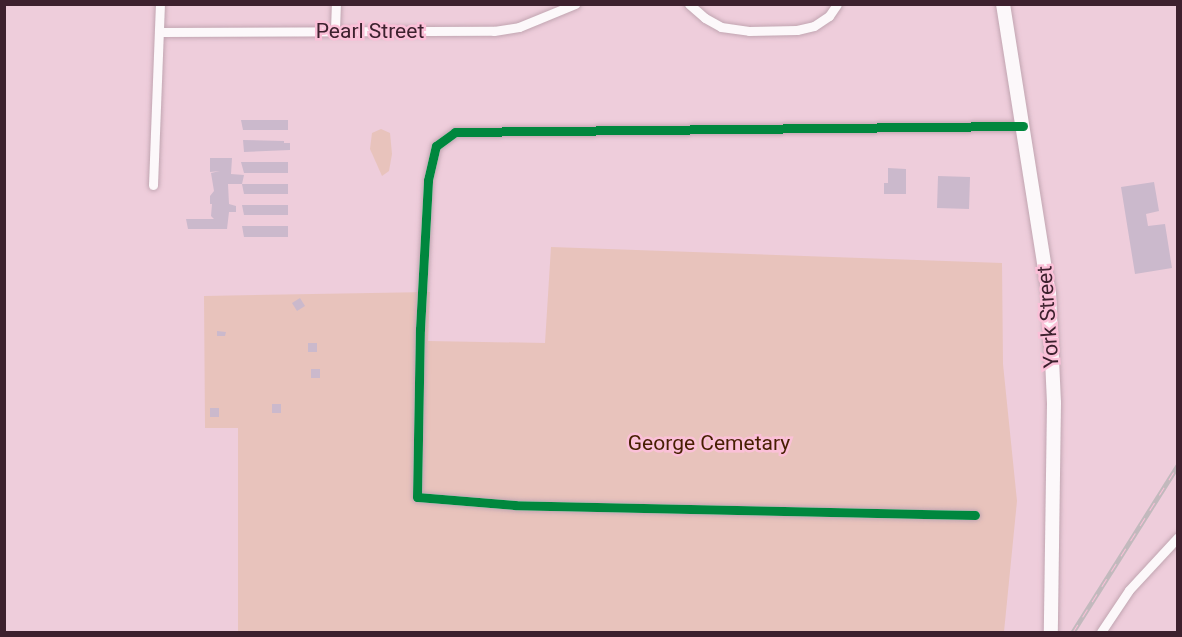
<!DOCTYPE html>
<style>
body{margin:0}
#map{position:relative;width:1182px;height:637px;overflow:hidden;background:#eecddb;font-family:Roboto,sans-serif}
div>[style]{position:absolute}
.green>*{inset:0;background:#e8c3bc}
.building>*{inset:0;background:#cbb9cc}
.roads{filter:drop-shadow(0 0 2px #c1a5b1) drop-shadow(0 0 2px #c1a5b1)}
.minor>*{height:9px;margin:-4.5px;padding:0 4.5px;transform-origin:4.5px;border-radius:4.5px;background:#fcf8fa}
.secondary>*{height:14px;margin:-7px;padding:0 7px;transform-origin:7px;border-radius:7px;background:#fcf8fa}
.rail>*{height:5px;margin-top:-2.5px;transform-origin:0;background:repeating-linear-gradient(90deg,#fbc0d8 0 9px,#c2b9bd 0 18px);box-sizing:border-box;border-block:2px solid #c2b9bd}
.cycleway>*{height:9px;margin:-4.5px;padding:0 4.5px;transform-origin:4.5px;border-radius:4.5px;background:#00873e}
span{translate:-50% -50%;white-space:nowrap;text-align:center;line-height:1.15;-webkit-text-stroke:5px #fbc0d8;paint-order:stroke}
.street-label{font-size:21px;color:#3d212e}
.park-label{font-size:21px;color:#461e00}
.frame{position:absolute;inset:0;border:6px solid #3d212e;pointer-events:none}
</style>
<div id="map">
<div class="green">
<i style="clip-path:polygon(381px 129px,390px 133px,392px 154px,389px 171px,382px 176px,370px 149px,372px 133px)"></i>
<i style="clip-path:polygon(551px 247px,1002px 263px,1003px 364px,1017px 501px,1004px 632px,238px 632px,238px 428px,205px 428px,204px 296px,430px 292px,428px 341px,545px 343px)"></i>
</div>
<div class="building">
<i style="clip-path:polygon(241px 120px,288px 120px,288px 130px,243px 130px)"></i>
<i style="clip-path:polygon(243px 140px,284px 141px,284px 143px,290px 143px,290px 150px,244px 152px)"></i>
<i style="clip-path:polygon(210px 158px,232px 158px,231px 174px,244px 175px,242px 184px,228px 184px,229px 204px,236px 206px,236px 212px,229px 212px,227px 229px,188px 229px,186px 219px,214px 219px,211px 216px,212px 204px,210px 204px,210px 196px,214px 191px,211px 173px,220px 171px,210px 172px)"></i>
<i style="clip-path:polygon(241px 162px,288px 162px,288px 173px,244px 173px)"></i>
<i style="clip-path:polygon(888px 168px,906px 169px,906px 194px,884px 194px,884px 183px,888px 183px)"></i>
<i style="clip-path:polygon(938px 176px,970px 177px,969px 209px,937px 208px)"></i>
<i style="clip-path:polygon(1154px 182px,1159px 211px,1146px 214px,1148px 226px,1165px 224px,1172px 268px,1135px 274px,1121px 187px)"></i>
<i style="clip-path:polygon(242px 184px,288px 184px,288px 194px,244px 194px)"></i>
<i style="clip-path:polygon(242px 205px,288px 205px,288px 215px,244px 215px)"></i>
<i style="clip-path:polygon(242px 226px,288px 226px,288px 237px,244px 237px)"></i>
<i style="clip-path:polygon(300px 298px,305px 306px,297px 311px,292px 303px)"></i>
<i style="clip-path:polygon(217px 331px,226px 332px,225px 336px,217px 336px)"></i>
<i style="clip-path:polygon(308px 343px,317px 343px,317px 352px,308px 352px)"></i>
<i style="clip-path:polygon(311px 369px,320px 369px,320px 378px,311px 378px)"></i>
<i style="clip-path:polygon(272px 404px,281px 404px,281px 413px,272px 413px)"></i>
<i style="clip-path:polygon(210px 408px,219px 408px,219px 417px,210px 417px)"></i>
</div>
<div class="roads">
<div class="minor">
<i style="left:689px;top:4px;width:21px;rotate:41deg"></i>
<i style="left:705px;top:18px;width:18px;rotate:29deg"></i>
<i style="left:721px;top:27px;width:28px;rotate:8deg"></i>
<i style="left:749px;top:31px;width:48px;rotate:-1.2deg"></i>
<i style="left:797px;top:30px;width:17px;rotate:-13deg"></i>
<i style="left:814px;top:26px;width:18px;rotate:-34deg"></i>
<i style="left:829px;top:16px;width:14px;rotate:-56deg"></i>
<i style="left:335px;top:30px;width:26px;rotate:-88deg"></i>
<i style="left:160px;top:32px;width:334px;rotate:-0.2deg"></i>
<i style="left:494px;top:31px;width:25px;rotate:-9deg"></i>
<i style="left:519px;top:27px;width:61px;rotate:-22.3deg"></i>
<i style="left:153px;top:185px;width:181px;rotate:-87.8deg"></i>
<i style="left:975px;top:515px;width:460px;rotate:-178.8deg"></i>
<i style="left:515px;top:505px;width:98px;rotate:-175.3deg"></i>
<i style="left:417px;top:497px;width:168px;rotate:-89deg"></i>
<i style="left:420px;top:329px;width:149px;rotate:-86.9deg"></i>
<i style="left:428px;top:180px;width:35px;rotate:-77deg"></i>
<i style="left:436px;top:146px;width:24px;rotate:-36deg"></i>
<i style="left:455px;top:132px;width:568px;rotate:-0.61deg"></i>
<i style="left:1101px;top:632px;width:50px;rotate:-56.3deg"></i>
<i style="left:1129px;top:590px;width:72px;rotate:-47.2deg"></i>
</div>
<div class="secondary">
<i style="left:1003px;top:4px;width:293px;rotate:81deg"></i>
<i style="left:1049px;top:293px;width:110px;rotate:87.4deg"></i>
<i style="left:1054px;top:403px;width:229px;rotate:90.8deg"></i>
</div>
</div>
<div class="rail">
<i style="left:1073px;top:632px;width:197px;rotate:-57.8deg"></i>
</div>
<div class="cycleway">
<i style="left:975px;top:515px;width:460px;rotate:-178.8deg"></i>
<i style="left:515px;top:505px;width:98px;rotate:-175.3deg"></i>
<i style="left:417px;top:497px;width:168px;rotate:-89deg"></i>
<i style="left:420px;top:329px;width:149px;rotate:-86.9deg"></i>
<i style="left:428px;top:180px;width:35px;rotate:-77deg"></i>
<i style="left:436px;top:146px;width:24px;rotate:-36deg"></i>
<i style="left:455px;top:132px;width:568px;rotate:-0.61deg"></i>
</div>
<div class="street-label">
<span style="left:370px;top:31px">Pearl Street</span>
<span style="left:1048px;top:317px;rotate:-94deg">York Street</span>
</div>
<div class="park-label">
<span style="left:709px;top:443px">George Cemetary</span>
</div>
<div class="frame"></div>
</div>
